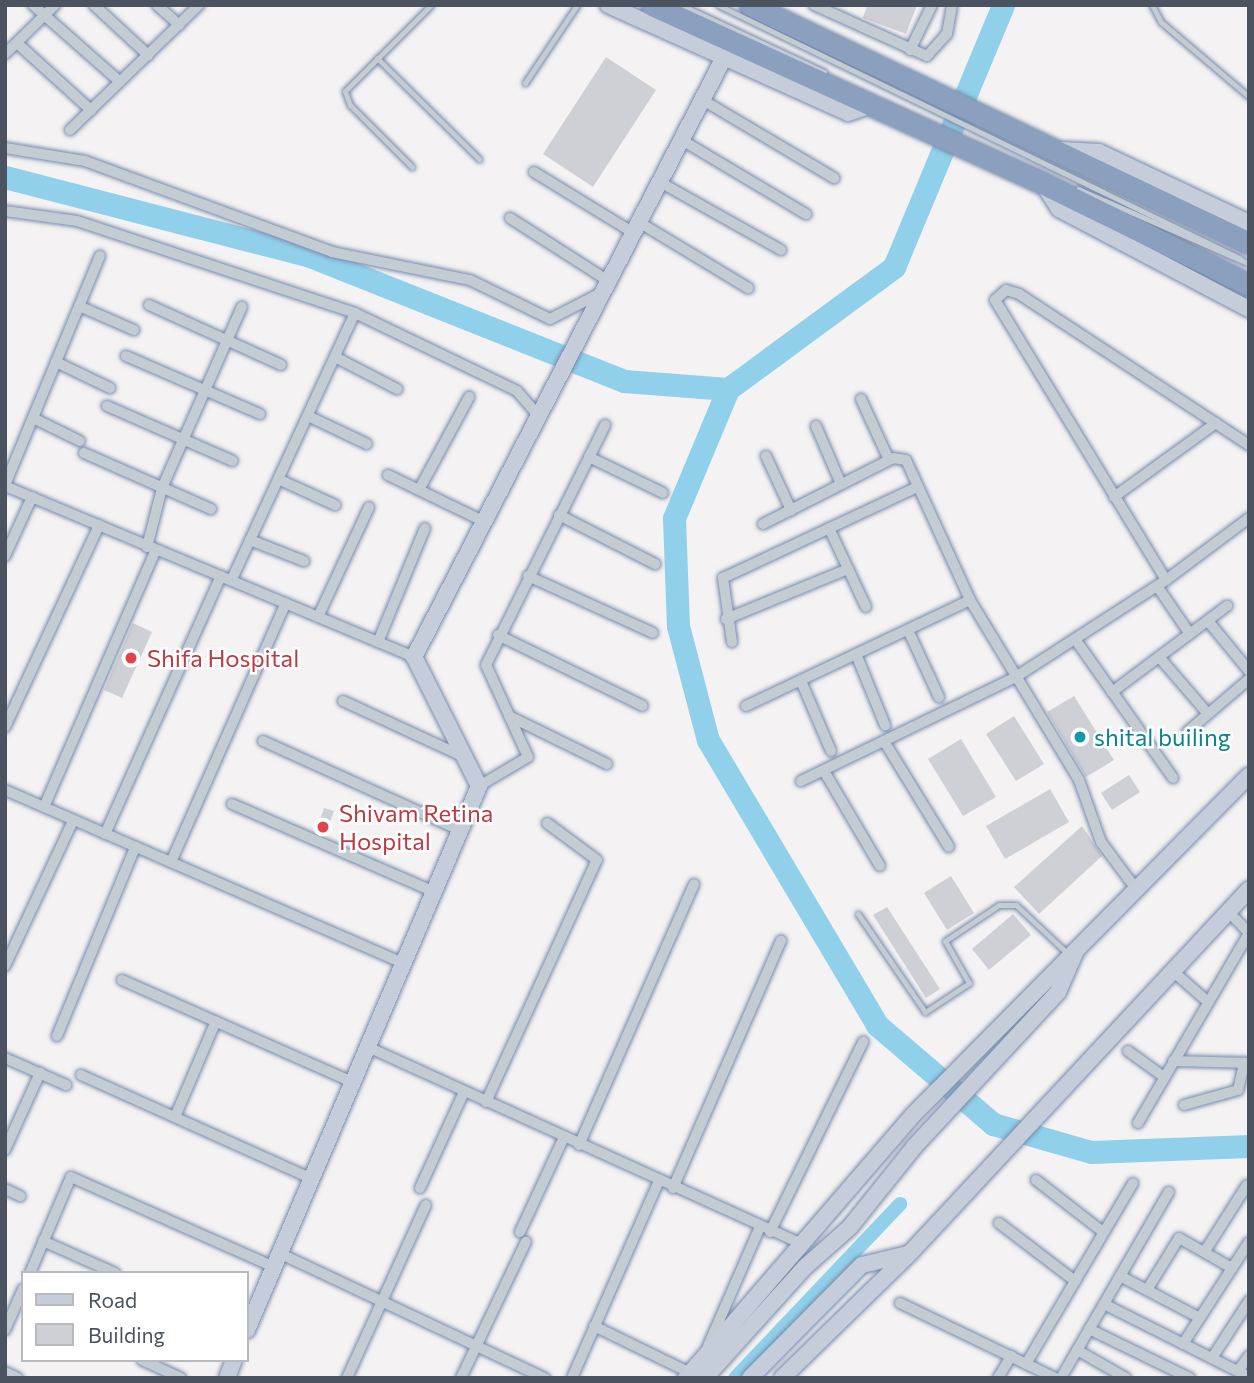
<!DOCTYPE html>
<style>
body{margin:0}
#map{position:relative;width:1254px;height:1383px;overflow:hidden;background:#f4f2f2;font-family:Commissioner,sans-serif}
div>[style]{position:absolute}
.canal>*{height:14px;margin:-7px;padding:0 7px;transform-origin:7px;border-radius:7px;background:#91d0eb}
.river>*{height:23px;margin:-11.5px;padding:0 11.5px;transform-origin:11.5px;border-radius:11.5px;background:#91d0eb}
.building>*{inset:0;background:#cfd0d6}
.roads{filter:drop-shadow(0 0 2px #768aab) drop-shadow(0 0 2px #768aab)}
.lane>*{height:5px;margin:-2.5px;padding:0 2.5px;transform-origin:2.5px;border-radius:2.5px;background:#c3cbd3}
.street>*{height:10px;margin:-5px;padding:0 5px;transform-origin:5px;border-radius:5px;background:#c3cbd3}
.secondary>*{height:16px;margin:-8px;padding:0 8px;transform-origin:8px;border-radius:8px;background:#c5cdda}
.highway>*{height:21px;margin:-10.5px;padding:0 10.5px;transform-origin:10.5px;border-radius:10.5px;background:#8ba0bf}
.dots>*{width:19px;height:19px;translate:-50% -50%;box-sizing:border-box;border:4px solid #fff;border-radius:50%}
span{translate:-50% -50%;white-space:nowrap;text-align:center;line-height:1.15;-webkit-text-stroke:5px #fff;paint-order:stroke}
.health-label{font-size:24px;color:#be3a42}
.left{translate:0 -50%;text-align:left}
.culture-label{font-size:24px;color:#0d838f}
.frame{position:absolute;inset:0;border:7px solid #4a535f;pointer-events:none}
.legend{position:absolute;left:21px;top:1271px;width:228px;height:91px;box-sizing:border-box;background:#fff;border:2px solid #b7babf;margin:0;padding:9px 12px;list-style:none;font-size:21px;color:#4a535f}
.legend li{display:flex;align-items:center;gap:14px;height:35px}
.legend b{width:35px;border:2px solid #b7babf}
</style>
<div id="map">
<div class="canal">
<i style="left:735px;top:1378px;width:240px;rotate:-46.5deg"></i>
</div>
<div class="river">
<i style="left:5px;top:177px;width:315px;rotate:14.5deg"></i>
<i style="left:310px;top:256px;width:338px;rotate:21.7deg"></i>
<i style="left:624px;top:381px;width:104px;rotate:4.4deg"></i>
<i style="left:728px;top:389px;width:206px;rotate:-36.3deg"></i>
<i style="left:894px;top:267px;width:284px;rotate:-67.4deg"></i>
<i style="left:728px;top:389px;width:140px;rotate:112.7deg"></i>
<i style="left:674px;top:518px;width:108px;rotate:87.9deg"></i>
<i style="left:678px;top:626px;width:118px;rotate:75.3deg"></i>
<i style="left:708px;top:740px;width:331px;rotate:59.3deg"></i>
<i style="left:877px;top:1025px;width:153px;rotate:40.5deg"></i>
<i style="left:993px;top:1124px;width:102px;rotate:15.9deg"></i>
<i style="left:1091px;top:1152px;width:158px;rotate:-2.2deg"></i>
</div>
<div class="building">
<i style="clip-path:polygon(867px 5px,917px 5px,906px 34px,863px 18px)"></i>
<i style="clip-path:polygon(606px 57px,656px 90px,593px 187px,543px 154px)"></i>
<i style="clip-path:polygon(133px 623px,152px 632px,122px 698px,104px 690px)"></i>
<i style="clip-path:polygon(1074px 696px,1114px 760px,1086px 777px,1047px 712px)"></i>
<i style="clip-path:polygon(1014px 716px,1044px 764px,1016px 781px,986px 734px)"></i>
<i style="clip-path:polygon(961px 739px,996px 797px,963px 816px,928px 759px)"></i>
<i style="clip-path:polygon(1129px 775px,1140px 792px,1112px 810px,1101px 793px)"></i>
<i style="clip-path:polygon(1050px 789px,1069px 822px,1005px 859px,986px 826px)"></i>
<i style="clip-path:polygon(324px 808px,334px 811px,325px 836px,316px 832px)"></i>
<i style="clip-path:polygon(1082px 826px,1102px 856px,1039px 914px,1014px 887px)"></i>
<i style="clip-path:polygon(951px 876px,974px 913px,947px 930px,924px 893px)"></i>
<i style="clip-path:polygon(887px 907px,940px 989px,926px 998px,873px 915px)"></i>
<i style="clip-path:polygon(1013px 914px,1031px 935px,989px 970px,972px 949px)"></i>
</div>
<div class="roads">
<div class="lane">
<i style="left:681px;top:5px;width:158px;rotate:25.1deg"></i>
<i style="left:718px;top:5px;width:581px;rotate:25.9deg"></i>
<i style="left:1152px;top:5px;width:19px;rotate:62deg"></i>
<i style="left:1161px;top:22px;width:116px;rotate:40.4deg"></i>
<i style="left:377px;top:58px;width:144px;rotate:44.7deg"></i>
<i style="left:525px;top:83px;width:94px;rotate:-56.3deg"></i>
<i style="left:412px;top:167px;width:88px;rotate:-135deg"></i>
<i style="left:350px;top:105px;width:15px;rotate:-110deg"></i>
<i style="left:345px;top:91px;width:122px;rotate:-45deg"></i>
<i style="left:1078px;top:189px;width:184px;rotate:23.6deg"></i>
<i style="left:858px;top:914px;width:119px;rotate:55.6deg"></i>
<i style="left:925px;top:1012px;width:53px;rotate:-33.4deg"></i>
<i style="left:969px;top:983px;width:48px;rotate:-119.7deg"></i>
<i style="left:945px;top:941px;width:65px;rotate:-33.7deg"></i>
<i style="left:999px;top:905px;width:17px"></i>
<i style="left:1016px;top:905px;width:71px;rotate:43.3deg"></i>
</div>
<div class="street">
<i style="left:33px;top:5px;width:116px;rotate:41.5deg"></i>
<i style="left:94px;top:5px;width:74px;rotate:42.8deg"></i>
<i style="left:157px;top:5px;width:30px;rotate:42deg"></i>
<i style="left:814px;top:5px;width:124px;rotate:24.3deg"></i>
<i style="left:927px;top:56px;width:30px;rotate:-48deg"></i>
<i style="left:947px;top:34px;width:29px;rotate:-80deg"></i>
<i style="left:17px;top:43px;width:100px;rotate:42.2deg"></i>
<i style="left:910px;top:50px;width:50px;rotate:-63.9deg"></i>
<i style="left:5px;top:54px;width:70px;rotate:-44.4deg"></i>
<i style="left:701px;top:99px;width:155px;rotate:30.7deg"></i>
<i style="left:70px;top:130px;width:180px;rotate:-44.1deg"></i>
<i style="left:680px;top:139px;width:147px;rotate:30.8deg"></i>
<i style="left:5px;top:148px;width:81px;rotate:9.2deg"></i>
<i style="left:85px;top:161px;width:263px;rotate:20.2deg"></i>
<i style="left:332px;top:252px;width:141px;rotate:11.5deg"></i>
<i style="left:470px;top:280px;width:89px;rotate:26deg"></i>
<i style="left:550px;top:319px;width:55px;rotate:-27deg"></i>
<i style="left:534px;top:172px;width:115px;rotate:31.5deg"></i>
<i style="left:658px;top:181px;width:141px;rotate:29.3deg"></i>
<i style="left:5px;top:211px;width:73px;rotate:7.9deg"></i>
<i style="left:77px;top:221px;width:293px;rotate:18.3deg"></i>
<i style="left:355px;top:313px;width:180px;rotate:25.7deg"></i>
<i style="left:517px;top:391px;width:30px;rotate:49deg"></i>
<i style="left:510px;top:218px;width:115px;rotate:32.6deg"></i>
<i style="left:637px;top:221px;width:130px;rotate:31.1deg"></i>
<i style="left:149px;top:305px;width:145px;rotate:24.4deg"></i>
<i style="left:79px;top:306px;width:60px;rotate:23.6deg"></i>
<i style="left:126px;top:356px;width:146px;rotate:23.4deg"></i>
<i style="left:335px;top:357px;width:70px;rotate:27.3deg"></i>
<i style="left:56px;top:362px;width:60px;rotate:25.7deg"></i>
<i style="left:861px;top:399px;width:67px;rotate:65.3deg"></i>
<i style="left:107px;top:406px;width:137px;rotate:23.6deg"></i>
<i style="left:308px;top:416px;width:65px;rotate:25.4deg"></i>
<i style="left:33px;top:418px;width:52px;rotate:26.1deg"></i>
<i style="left:816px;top:426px;width:63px;rotate:66.7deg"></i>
<i style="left:84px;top:453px;width:139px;rotate:23.8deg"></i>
<i style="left:766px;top:456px;width:60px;rotate:65.2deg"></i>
<i style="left:589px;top:457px;width:82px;rotate:25.9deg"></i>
<i style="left:388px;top:475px;width:106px;rotate:25.8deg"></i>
<i style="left:278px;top:479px;width:63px;rotate:24.5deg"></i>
<i style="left:5px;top:485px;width:248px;rotate:-67.5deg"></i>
<i style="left:5px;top:486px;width:443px;rotate:22.7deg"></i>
<i style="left:419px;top:490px;width:106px;rotate:-61.7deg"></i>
<i style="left:1114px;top:497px;width:126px;rotate:-36deg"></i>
<i style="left:559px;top:515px;width:108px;rotate:27deg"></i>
<i style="left:763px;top:524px;width:146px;rotate:-26.9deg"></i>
<i style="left:893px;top:458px;width:13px;rotate:9deg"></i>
<i style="left:906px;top:460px;width:154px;rotate:65.4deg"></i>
<i style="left:970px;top:600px;width:210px;rotate:58.8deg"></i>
<i style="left:1079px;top:780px;width:66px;rotate:70.5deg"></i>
<i style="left:1101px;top:842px;width:54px;rotate:53.3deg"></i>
<i style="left:829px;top:528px;width:87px;rotate:64.9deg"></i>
<i style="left:250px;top:540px;width:58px;rotate:21.3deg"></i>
<i style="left:147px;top:547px;width:61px;rotate:-75.7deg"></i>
<i style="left:162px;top:488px;width:198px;rotate:-66.2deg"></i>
<i style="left:5px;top:556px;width:65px;rotate:-65.4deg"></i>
<i style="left:528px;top:576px;width:137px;rotate:24.5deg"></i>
<i style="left:232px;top:579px;width:293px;rotate:-65.2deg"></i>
<i style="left:1166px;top:580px;width:328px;rotate:-121.4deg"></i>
<i style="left:995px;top:300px;width:15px;rotate:-42deg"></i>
<i style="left:1006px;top:290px;width:14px;rotate:17deg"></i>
<i style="left:1019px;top:294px;width:275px;rotate:33.3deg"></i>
<i style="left:1157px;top:586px;width:58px;rotate:55.5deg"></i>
<i style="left:318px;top:617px;width:121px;rotate:-65.1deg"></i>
<i style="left:726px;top:619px;width:132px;rotate:-22.3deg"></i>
<i style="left:1208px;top:621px;width:65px;rotate:50.6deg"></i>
<i style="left:908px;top:630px;width:74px;rotate:65.2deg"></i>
<i style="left:498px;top:635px;width:161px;rotate:26.1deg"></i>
<i style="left:1075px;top:639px;width:170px;rotate:54.8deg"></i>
<i style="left:378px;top:642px;width:123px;rotate:-67.6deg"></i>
<i style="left:732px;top:642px;width:65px;rotate:-98deg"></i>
<i style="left:723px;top:578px;width:214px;rotate:-25.1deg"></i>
<i style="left:856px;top:654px;width:77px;rotate:67.8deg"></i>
<i style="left:1159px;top:657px;width:75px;rotate:49.3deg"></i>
<i style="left:801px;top:681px;width:76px;rotate:66.8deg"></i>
<i style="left:1112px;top:692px;width:144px;rotate:-36.8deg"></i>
<i style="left:343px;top:701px;width:133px;rotate:24.8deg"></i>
<i style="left:746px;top:706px;width:248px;rotate:-25.3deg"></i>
<i style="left:509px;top:716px;width:109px;rotate:26.1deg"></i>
<i style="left:5px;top:727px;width:223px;rotate:-65deg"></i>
<i style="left:1187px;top:732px;width:82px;rotate:-40.5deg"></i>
<i style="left:263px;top:741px;width:215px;rotate:24.4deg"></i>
<i style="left:884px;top:741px;width:124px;rotate:58.5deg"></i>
<i style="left:824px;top:771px;width:110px;rotate:59.5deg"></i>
<i style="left:801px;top:781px;width:237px;rotate:-25.8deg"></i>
<i style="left:1014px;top:678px;width:181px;rotate:-32.8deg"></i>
<i style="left:1166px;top:580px;width:104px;rotate:-36.8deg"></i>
<i style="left:479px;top:786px;width:57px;rotate:-30.6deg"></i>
<i style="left:528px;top:757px;width:101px;rotate:-114.5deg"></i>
<i style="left:486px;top:665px;width:268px;rotate:-63.6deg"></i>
<i style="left:5px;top:790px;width:431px;rotate:23.5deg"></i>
<i style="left:232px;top:804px;width:218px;rotate:23.5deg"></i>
<i style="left:44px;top:807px;width:280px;rotate:-66.5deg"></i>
<i style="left:105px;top:834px;width:283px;rotate:-65.8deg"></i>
<i style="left:171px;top:862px;width:283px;rotate:-66.1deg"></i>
<i style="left:5px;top:966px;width:160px;rotate:-64.9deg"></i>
<i style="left:1175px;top:973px;width:44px;rotate:41.3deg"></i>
<i style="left:122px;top:980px;width:254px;rotate:23.9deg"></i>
<i style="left:57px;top:1036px;width:204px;rotate:-67.5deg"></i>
<i style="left:370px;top:1048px;width:475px;rotate:24.4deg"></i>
<i style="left:1128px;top:1051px;width:44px;rotate:35.8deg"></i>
<i style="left:5px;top:1058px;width:67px;rotate:23.9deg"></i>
<i style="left:1173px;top:1061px;width:76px;rotate:1.5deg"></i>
<i style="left:81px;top:1075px;width:253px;rotate:24.2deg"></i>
<i style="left:486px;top:1102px;width:266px;rotate:-65.4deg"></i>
<i style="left:597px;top:860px;width:62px;rotate:-143.5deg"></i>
<i style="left:1184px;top:1105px;width:56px;rotate:-15.5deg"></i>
<i style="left:1238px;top:1090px;width:28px;rotate:-77deg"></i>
<i style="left:175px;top:1117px;width:104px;rotate:-66.9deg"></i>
<i style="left:1138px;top:1123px;width:220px;rotate:-59.7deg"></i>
<i style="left:1249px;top:933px;width:29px;rotate:-134deg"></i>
<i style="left:579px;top:1145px;width:285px;rotate:-66.2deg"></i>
<i style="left:5px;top:1150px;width:85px;rotate:-65.6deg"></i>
<i style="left:1036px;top:1180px;width:85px;rotate:37.8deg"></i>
<i style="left:420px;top:1188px;width:106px;rotate:-65.4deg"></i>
<i style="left:673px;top:1188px;width:270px;rotate:-66.4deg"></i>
<i style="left:5px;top:1189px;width:17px;rotate:25deg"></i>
<i style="left:999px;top:1223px;width:96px;rotate:37.3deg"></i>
<i style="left:520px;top:1232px;width:105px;rotate:-65.1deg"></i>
<i style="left:770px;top:1232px;width:212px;rotate:-63.9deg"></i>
<i style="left:43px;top:1241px;width:79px;rotate:24deg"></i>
<i style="left:1205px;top:1251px;width:78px;rotate:-57.5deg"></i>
<i style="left:279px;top:1253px;width:294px;rotate:25.2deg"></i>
<i style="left:30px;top:1273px;width:104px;rotate:-66.9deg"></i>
<i style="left:71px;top:1177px;width:220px;rotate:23.9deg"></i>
<i style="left:1120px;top:1276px;width:90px;rotate:27.7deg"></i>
<i style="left:1147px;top:1290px;width:61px;rotate:-58.4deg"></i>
<i style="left:1179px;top:1238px;width:61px;rotate:29.5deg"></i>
<i style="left:900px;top:1303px;width:172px;rotate:25.8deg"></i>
<i style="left:1104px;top:1304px;width:162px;rotate:26.7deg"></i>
<i style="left:594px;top:1326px;width:108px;rotate:25.9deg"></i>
<i style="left:1089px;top:1329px;width:112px;rotate:25.9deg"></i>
<i style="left:5px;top:1330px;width:45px;rotate:-66.3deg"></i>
<i style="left:1183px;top:1344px;width:121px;rotate:-57.1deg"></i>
<i style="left:708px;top:1346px;width:130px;rotate:-66.4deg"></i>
<i style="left:1077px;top:1350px;width:56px;rotate:29.7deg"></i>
<i style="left:1212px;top:1358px;width:68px;rotate:-57deg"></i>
<i style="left:142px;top:1360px;width:43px;rotate:24.8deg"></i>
<i style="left:1026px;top:1364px;width:210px;rotate:-59.4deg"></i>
<i style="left:1238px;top:1371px;width:19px;rotate:-54deg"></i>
<i style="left:5px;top:1372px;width:14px;rotate:25deg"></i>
<i style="left:347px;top:1378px;width:190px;rotate:-65.5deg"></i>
<i style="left:461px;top:1378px;width:151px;rotate:-64.5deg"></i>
<i style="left:572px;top:1378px;width:215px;rotate:-66.2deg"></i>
<i style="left:998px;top:1378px;width:26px;rotate:-59deg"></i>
<i style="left:1061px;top:1378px;width:215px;rotate:-59.9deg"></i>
</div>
<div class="secondary">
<i style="left:608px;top:5px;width:263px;rotate:24.2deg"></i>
<i style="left:848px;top:113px;width:18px;rotate:-19deg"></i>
<i style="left:1061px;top:150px;width:38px;rotate:3deg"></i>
<i style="left:1099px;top:152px;width:166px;rotate:25.3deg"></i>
<i style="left:1043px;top:184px;width:30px;rotate:57deg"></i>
<i style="left:1059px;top:209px;width:215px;rotate:27.8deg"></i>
<i style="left:247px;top:1330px;width:591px;rotate:-66.9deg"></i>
<i style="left:479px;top:786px;width:144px;rotate:-116.7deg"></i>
<i style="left:414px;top:657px;width:688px;rotate:-62.65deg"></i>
<i style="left:227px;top:1378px;width:19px;rotate:-69deg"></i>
<i style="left:686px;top:1378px;width:349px;rotate:-49.2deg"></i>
<i style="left:914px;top:1114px;width:476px;rotate:-45.3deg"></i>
<i style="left:705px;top:1378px;width:149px;rotate:-48deg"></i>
<i style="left:805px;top:1267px;width:60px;rotate:-41.6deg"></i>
<i style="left:850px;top:1227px;width:102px;rotate:-51.3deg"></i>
<i style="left:914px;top:1147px;width:212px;rotate:-47.1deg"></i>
<i style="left:1058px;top:992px;width:45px;rotate:-66.3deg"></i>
<i style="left:750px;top:1378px;width:159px;rotate:-45.3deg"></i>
<i style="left:862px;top:1265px;width:47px;rotate:-13.4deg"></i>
<i style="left:782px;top:1378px;width:179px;rotate:-44.3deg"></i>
<i style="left:910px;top:1253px;width:497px;rotate:-47deg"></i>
</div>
<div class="highway">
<i style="left:652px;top:5px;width:424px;rotate:24.5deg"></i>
<i style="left:1038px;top:181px;width:235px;rotate:26.2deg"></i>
<i style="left:750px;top:5px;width:553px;rotate:25.5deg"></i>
</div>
</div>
<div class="dots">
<i style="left:131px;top:658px;background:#e0444e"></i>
<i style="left:1080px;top:737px;background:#0f9aa8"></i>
<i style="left:323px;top:827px;background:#e0444e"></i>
</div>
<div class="health-label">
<span class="left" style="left:147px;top:658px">Shifa Hospital</span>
<span class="left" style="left:339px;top:827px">Shivam Retina<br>Hospital</span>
</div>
<div class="culture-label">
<span class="left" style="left:1094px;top:737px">shital builing</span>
</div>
<div class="frame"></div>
<ul class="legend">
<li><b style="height:9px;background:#c5cdda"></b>Road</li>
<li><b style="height:19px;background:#cfd0d6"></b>Building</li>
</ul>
</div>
